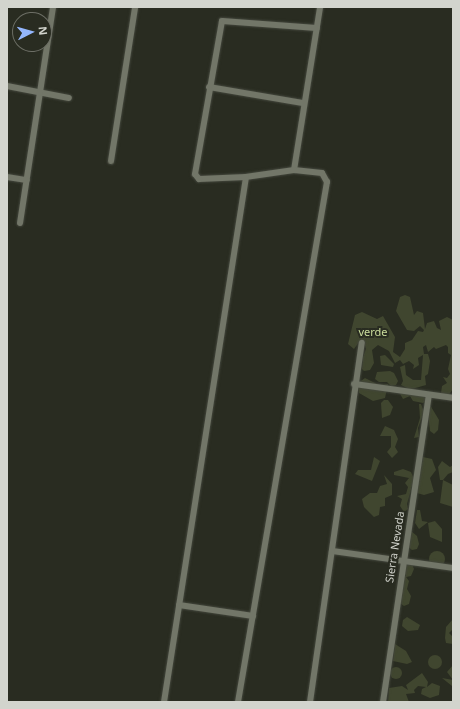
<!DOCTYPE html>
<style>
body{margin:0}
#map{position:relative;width:460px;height:709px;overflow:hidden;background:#292c21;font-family:"Noto Sans",sans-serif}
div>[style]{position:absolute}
.green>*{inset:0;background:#40462f}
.round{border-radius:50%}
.roads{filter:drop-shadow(0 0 1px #44473d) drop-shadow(0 0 1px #44473d)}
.minor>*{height:6px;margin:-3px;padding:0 3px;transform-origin:3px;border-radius:3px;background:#727668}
span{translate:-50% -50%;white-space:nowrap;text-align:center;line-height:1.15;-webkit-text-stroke:4px #292c21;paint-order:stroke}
.park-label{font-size:11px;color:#cadc9b}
.street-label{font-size:11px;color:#d2d4cd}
.frame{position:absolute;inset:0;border:8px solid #d2d4cd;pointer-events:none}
.north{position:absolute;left:12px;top:12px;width:40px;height:40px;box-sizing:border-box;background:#292c21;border:1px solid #6d6f66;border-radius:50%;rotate:84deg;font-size:11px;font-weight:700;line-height:16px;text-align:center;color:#d2d4cd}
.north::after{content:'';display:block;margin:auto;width:14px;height:18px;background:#94b7fd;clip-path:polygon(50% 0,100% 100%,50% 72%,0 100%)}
</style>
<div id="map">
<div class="green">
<i style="clip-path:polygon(405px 295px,410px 297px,414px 315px,417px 311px,423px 313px,425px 329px,427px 323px,434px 321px,437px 328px,441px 330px,439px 321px,447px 317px,453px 320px,453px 389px,448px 396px,441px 393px,442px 386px,447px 383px,443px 377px,447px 378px,450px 374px,448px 369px,451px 355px,448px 353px,448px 347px,446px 345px,436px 349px,434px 347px,428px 352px,426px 345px,423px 347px,424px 354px,428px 354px,430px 361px,428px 374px,425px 376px,426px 385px,412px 389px,424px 393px,427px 400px,423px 403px,413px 401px,410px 396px,403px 399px,399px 392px,409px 389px,401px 385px,403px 381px,400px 367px,405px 365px,406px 375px,413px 380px,421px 380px,423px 355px,418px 358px,419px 365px,413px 369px,414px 365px,409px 361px,403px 364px,400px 360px,395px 363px,389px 351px,378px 345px,372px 350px,374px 363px,370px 370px,364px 371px,362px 369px,363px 357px,366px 349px,364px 342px,359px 342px,354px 349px,348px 344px,355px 315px,362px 312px,377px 319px,383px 316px,395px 337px,393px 352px,400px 357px,405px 349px,405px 343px,412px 340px,418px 331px,423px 332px,424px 330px,420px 326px,414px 331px,407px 330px,396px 311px,400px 297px)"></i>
<i style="clip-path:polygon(385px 355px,394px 364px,393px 367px,381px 365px,380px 356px)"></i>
<i style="clip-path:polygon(390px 371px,394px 373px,398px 381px,396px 385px,391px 386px,387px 382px,379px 382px,375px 379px,377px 372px)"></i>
<i style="clip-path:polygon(365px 378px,379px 385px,388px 384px,385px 398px,373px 401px,359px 393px,358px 383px)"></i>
<i style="clip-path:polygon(384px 400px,388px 400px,393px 407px,390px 415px,382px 418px,381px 403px)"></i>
<i style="clip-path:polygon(419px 404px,421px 404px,424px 412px,418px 428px,419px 437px,414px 438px,420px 418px)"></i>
<i style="clip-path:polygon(430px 405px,439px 420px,438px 430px,434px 434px,430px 431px,428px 413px)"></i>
<i style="clip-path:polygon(385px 426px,394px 430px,398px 439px,395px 447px,398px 452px,392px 458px,387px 452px,391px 447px,391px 436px,380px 436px)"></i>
<i style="clip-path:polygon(374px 457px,380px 461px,372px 481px,355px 474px,358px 470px,371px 470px)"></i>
<i style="clip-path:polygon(423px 457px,432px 459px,436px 470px,430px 478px,434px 492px,424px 495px,417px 493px,417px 490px)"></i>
<i style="clip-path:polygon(442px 461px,450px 467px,453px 465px,453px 472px,448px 474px,443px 480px,453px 485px,453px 507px,440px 503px,443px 480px,440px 480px,438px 467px)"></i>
<i style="clip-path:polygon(403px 469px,411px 472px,414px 479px,407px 504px,408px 509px,404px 512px,400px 506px,402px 499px,397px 496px,406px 494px,408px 487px,405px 483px,409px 478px,394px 475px,394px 472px)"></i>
<i style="clip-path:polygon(384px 475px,392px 484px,392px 495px,385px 498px,385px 506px,380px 507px,379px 515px,374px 517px,364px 507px,362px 499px,370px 493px,377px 493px,380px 486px,387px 484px)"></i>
<i style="clip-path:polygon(417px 510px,420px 510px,422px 521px,428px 522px,419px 529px,415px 523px)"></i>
<i style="clip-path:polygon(435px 521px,442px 529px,442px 542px,430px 537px,428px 523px)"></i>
<i style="clip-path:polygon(411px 531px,417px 536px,419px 544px,417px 549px,412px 550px,408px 547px)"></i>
<i class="round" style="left:429px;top:551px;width:16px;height:16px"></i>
<i style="clip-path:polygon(405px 563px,412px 564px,414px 569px,411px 576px,406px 577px,409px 581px,407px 589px,411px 596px,409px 604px,404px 606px,400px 603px,403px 576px,406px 576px,403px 572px)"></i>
<i style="clip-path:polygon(407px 617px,420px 625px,418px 630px,408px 631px,402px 626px,403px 620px)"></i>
<i style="clip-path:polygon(453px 619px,453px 629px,449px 633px,453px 637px,453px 644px,446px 643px,445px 638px,446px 627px)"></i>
<i style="clip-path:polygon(395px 644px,406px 651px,412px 662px,407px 664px,393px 661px)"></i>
<i class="round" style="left:428px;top:655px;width:14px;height:14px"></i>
<i style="clip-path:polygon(453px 665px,453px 683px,452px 686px,442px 678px,453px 680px,447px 672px)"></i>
<i class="round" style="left:390px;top:667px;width:12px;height:12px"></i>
<i style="clip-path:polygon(422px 673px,428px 682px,427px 687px,432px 683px,440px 686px,439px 695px,430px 698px,421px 694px,422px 689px,426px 687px,418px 686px,414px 690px,415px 693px,406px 694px,409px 702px,388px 702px,389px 688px,402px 686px,408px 690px,406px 685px)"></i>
</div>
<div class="roads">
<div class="minor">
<i style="left:7px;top:86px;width:63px;rotate:11deg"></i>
<i style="left:209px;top:87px;width:95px;rotate:9.7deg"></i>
<i style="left:111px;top:161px;width:156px;rotate:-81.1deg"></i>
<i style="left:294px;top:170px;width:165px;rotate:-80.9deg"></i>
<i style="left:7px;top:177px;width:20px;rotate:9deg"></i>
<i style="left:20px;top:223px;width:219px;rotate:-81.3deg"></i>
<i style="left:354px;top:384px;width:100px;rotate:8deg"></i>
<i style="left:332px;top:551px;width:122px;rotate:8deg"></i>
<i style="left:179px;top:605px;width:75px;rotate:8.5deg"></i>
<i style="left:164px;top:702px;width:531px;rotate:-81.12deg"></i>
<i style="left:238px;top:702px;width:528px;rotate:-80.29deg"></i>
<i style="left:327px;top:182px;width:10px;rotate:-119deg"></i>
<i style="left:322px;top:173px;width:28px;rotate:-174deg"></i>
<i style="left:294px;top:170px;width:49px;rotate:171.7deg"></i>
<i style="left:246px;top:177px;width:47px;rotate:177.6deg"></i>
<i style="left:199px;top:179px;width:6px;rotate:-129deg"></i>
<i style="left:195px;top:174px;width:155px;rotate:-80deg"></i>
<i style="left:222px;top:21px;width:95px;rotate:4.2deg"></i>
<i style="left:310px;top:702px;width:363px;rotate:-81.8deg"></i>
<i style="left:383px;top:702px;width:309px;rotate:-81.5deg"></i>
</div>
</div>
<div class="park-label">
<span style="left:373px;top:332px">verde</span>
</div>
<div class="street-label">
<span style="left:395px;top:547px;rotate:-81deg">Sierra Nevada</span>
</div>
<div class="frame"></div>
<div class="north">N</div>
</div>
